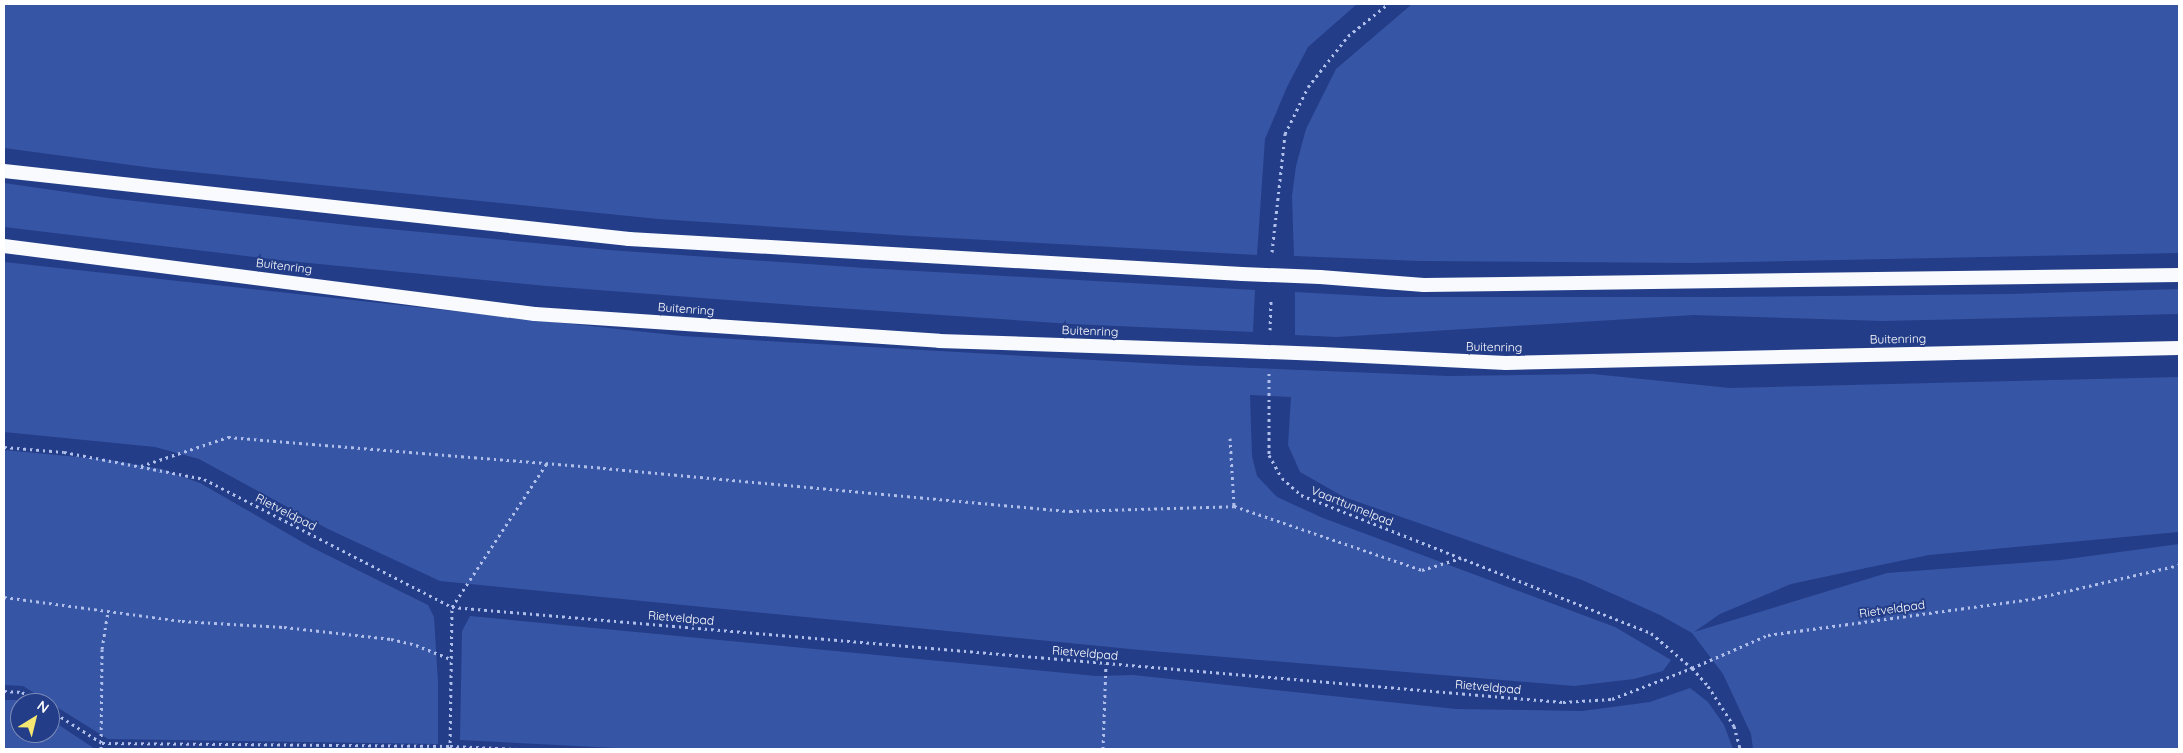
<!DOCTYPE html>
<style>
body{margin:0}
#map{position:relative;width:2183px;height:753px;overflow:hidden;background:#233d88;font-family:Quicksand,sans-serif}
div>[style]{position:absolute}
.green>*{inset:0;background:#3755a5}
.path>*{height:3px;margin-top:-1.5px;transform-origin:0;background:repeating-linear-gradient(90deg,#afbfea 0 2.5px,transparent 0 6.5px)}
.trunk>*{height:14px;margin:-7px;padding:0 7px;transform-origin:7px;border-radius:7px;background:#f8fafe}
.trunk-bridge>*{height:14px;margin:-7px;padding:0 7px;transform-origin:7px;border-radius:7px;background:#f8fafe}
span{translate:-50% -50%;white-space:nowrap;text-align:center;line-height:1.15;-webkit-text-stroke:4px #233d88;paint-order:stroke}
.street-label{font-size:12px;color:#fff}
.frame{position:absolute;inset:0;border:5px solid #fff;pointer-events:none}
.north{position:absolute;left:10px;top:693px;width:50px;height:50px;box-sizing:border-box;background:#233d88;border:1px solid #7b8bb8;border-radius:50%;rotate:36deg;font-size:14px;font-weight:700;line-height:20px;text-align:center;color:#fff}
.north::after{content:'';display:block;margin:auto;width:18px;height:22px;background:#f5e772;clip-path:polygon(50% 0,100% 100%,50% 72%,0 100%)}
</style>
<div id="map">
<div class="green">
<i style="clip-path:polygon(4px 4px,1357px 4px,1308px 47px,1287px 87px,1265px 139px,1257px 255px,912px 236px,658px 219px,153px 168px,4px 148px)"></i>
<i style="clip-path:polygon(1412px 4px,2179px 4px,2179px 253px,1693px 263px,1420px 261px,1294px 256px,1292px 196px,1296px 166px,1306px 129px,1336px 69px)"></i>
<i style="clip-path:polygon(4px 183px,108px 198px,357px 226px,609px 250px,865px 268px,1255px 290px,1253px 332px,1071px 324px,808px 306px,546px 286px,288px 261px,4px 227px)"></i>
<i style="clip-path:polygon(4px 262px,682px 336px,1180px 365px,1449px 376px,1593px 374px,1730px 388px,2179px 377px,2179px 532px,1929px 555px,1866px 568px,1791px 584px,1720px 614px,1694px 632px,1887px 573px,2060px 560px,2179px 544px,2179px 749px,1753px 749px,1751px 734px,1723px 674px,1692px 633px,1660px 615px,1582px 580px,1344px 497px,1300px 472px,1288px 445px,1291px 397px,1250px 395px,1252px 456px,1257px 476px,1277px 497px,1323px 518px,1615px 627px,1671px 660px,1663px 671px,1634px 679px,1574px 686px,1140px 650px,440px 581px,328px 529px,199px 459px,155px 447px,4px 432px)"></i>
<i style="clip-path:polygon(2179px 289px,2179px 314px,1883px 321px,1694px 315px,1336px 337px,1295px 335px,1295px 292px,1386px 297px,1720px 297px,2009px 294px)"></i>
<i style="clip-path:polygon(4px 450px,110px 460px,161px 469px,200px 483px,311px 547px,428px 605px,434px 617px,438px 682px,438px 744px,108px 739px,23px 686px,4px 685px)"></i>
<i style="clip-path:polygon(470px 616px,1096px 676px,1133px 675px,1456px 709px,1582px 711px,1650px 702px,1690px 688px,1708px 702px,1724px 725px,1733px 749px,635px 749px,460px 740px,462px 631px)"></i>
<i style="clip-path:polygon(4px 700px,21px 700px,25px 703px,20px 703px,20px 733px,50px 733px,50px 719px,95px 749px,4px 749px)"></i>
</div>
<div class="path">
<i style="left:1272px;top:252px;width:119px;rotate:-83.7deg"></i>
<i style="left:1285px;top:134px;width:52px;rotate:-63.9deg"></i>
<i style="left:1308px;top:87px;width:65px;rotate:-51.9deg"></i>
<i style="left:1348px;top:36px;width:51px;rotate:-38.7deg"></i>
<i style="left:1270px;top:330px;width:32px;rotate:-88deg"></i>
<i style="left:1269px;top:373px;width:82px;rotate:90deg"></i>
<i style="left:1269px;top:455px;width:26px;rotate:61deg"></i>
<i style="left:1282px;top:478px;width:25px;rotate:42deg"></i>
<i style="left:1301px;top:495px;width:376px;rotate:21.5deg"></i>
<i style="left:1651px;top:633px;width:54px;rotate:40.5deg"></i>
<i style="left:1692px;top:668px;width:24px;rotate:48deg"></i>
<i style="left:1708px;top:686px;width:48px;rotate:57deg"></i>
<i style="left:1734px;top:726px;width:24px;rotate:75deg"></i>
<i style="left:1230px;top:438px;width:68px;rotate:86.6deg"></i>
<i style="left:4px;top:447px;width:60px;rotate:4.8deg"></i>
<i style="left:64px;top:452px;width:143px;rotate:10.9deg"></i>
<i style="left:204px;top:479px;width:279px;rotate:27.3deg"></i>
<i style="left:452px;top:607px;width:1115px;rotate:4.89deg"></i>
<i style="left:1563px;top:702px;width:49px;rotate:-3.5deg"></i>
<i style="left:1612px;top:699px;width:86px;rotate:-21.2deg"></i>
<i style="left:1692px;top:668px;width:83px;rotate:-23.5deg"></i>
<i style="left:1768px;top:635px;width:266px;rotate:-7.8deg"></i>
<i style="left:2032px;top:599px;width:151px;rotate:-13deg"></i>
<i style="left:141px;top:466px;width:92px;rotate:-18.4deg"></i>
<i style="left:228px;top:437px;width:376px;rotate:4.7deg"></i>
<i style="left:603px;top:468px;width:469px;rotate:5.3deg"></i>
<i style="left:1070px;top:511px;width:164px;rotate:-1.7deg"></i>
<i style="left:1234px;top:506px;width:199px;rotate:18.8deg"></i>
<i style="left:1422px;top:570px;width:41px;rotate:-17.1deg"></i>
<i style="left:4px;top:597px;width:180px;rotate:7.7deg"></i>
<i style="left:182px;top:621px;width:102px;rotate:3.4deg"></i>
<i style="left:284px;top:627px;width:108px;rotate:6.4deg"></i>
<i style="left:391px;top:639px;width:26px;rotate:13deg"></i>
<i style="left:416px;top:645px;width:38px;rotate:22deg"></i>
<i style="left:4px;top:691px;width:18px;rotate:3deg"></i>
<i style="left:22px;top:692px;width:20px;rotate:33deg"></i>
<i style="left:50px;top:710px;width:62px;rotate:32.4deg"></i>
<i style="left:102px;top:743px;width:348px;rotate:0.5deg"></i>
<i style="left:450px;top:746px;width:68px;rotate:2.5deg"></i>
<i style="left:101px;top:749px;width:100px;rotate:-89.4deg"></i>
<i style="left:102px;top:649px;width:38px;rotate:-81deg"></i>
<i style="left:450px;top:749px;width:142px;rotate:-89.2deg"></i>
<i style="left:452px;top:607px;width:173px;rotate:-56.6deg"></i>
<i style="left:1103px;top:749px;width:85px;rotate:-88deg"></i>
</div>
<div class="trunk">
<i style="left:4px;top:171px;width:629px;rotate:6.21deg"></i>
<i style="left:629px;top:239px;width:614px;rotate:3.27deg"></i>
<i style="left:4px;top:246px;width:535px;rotate:7.3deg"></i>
<i style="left:535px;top:314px;width:405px;rotate:3.8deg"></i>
<i style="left:939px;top:341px;width:302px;rotate:1.9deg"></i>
<i style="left:1320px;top:277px;width:104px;rotate:4.4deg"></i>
<i style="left:1424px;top:285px;width:755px;rotate:-0.76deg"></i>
<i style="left:1322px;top:354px;width:184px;rotate:2.8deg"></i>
<i style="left:1506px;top:363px;width:673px;rotate:-1.28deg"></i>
</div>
<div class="trunk-bridge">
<i style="left:1242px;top:274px;width:78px;rotate:2.2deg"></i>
<i style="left:1241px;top:351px;width:81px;rotate:2.1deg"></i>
</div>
<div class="street-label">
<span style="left:284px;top:266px;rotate:7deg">Buitenring</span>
<span style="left:686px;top:309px;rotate:4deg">Buitenring</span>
<span style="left:1090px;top:331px;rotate:2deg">Buitenring</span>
<span style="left:1898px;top:339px;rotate:-1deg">Buitenring</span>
<span style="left:1494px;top:347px;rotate:1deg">Buitenring</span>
<span style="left:1352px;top:506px;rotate:22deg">Vaarttunnelpad</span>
<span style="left:286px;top:512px;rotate:27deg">Rietveldpad</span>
<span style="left:1892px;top:609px;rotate:-8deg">Rietveldpad</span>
<span style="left:681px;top:618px;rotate:5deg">Rietveldpad</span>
<span style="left:1085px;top:653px;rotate:5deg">Rietveldpad</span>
<span style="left:1488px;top:687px;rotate:5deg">Rietveldpad</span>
</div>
<div class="frame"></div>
<div class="north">N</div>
</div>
